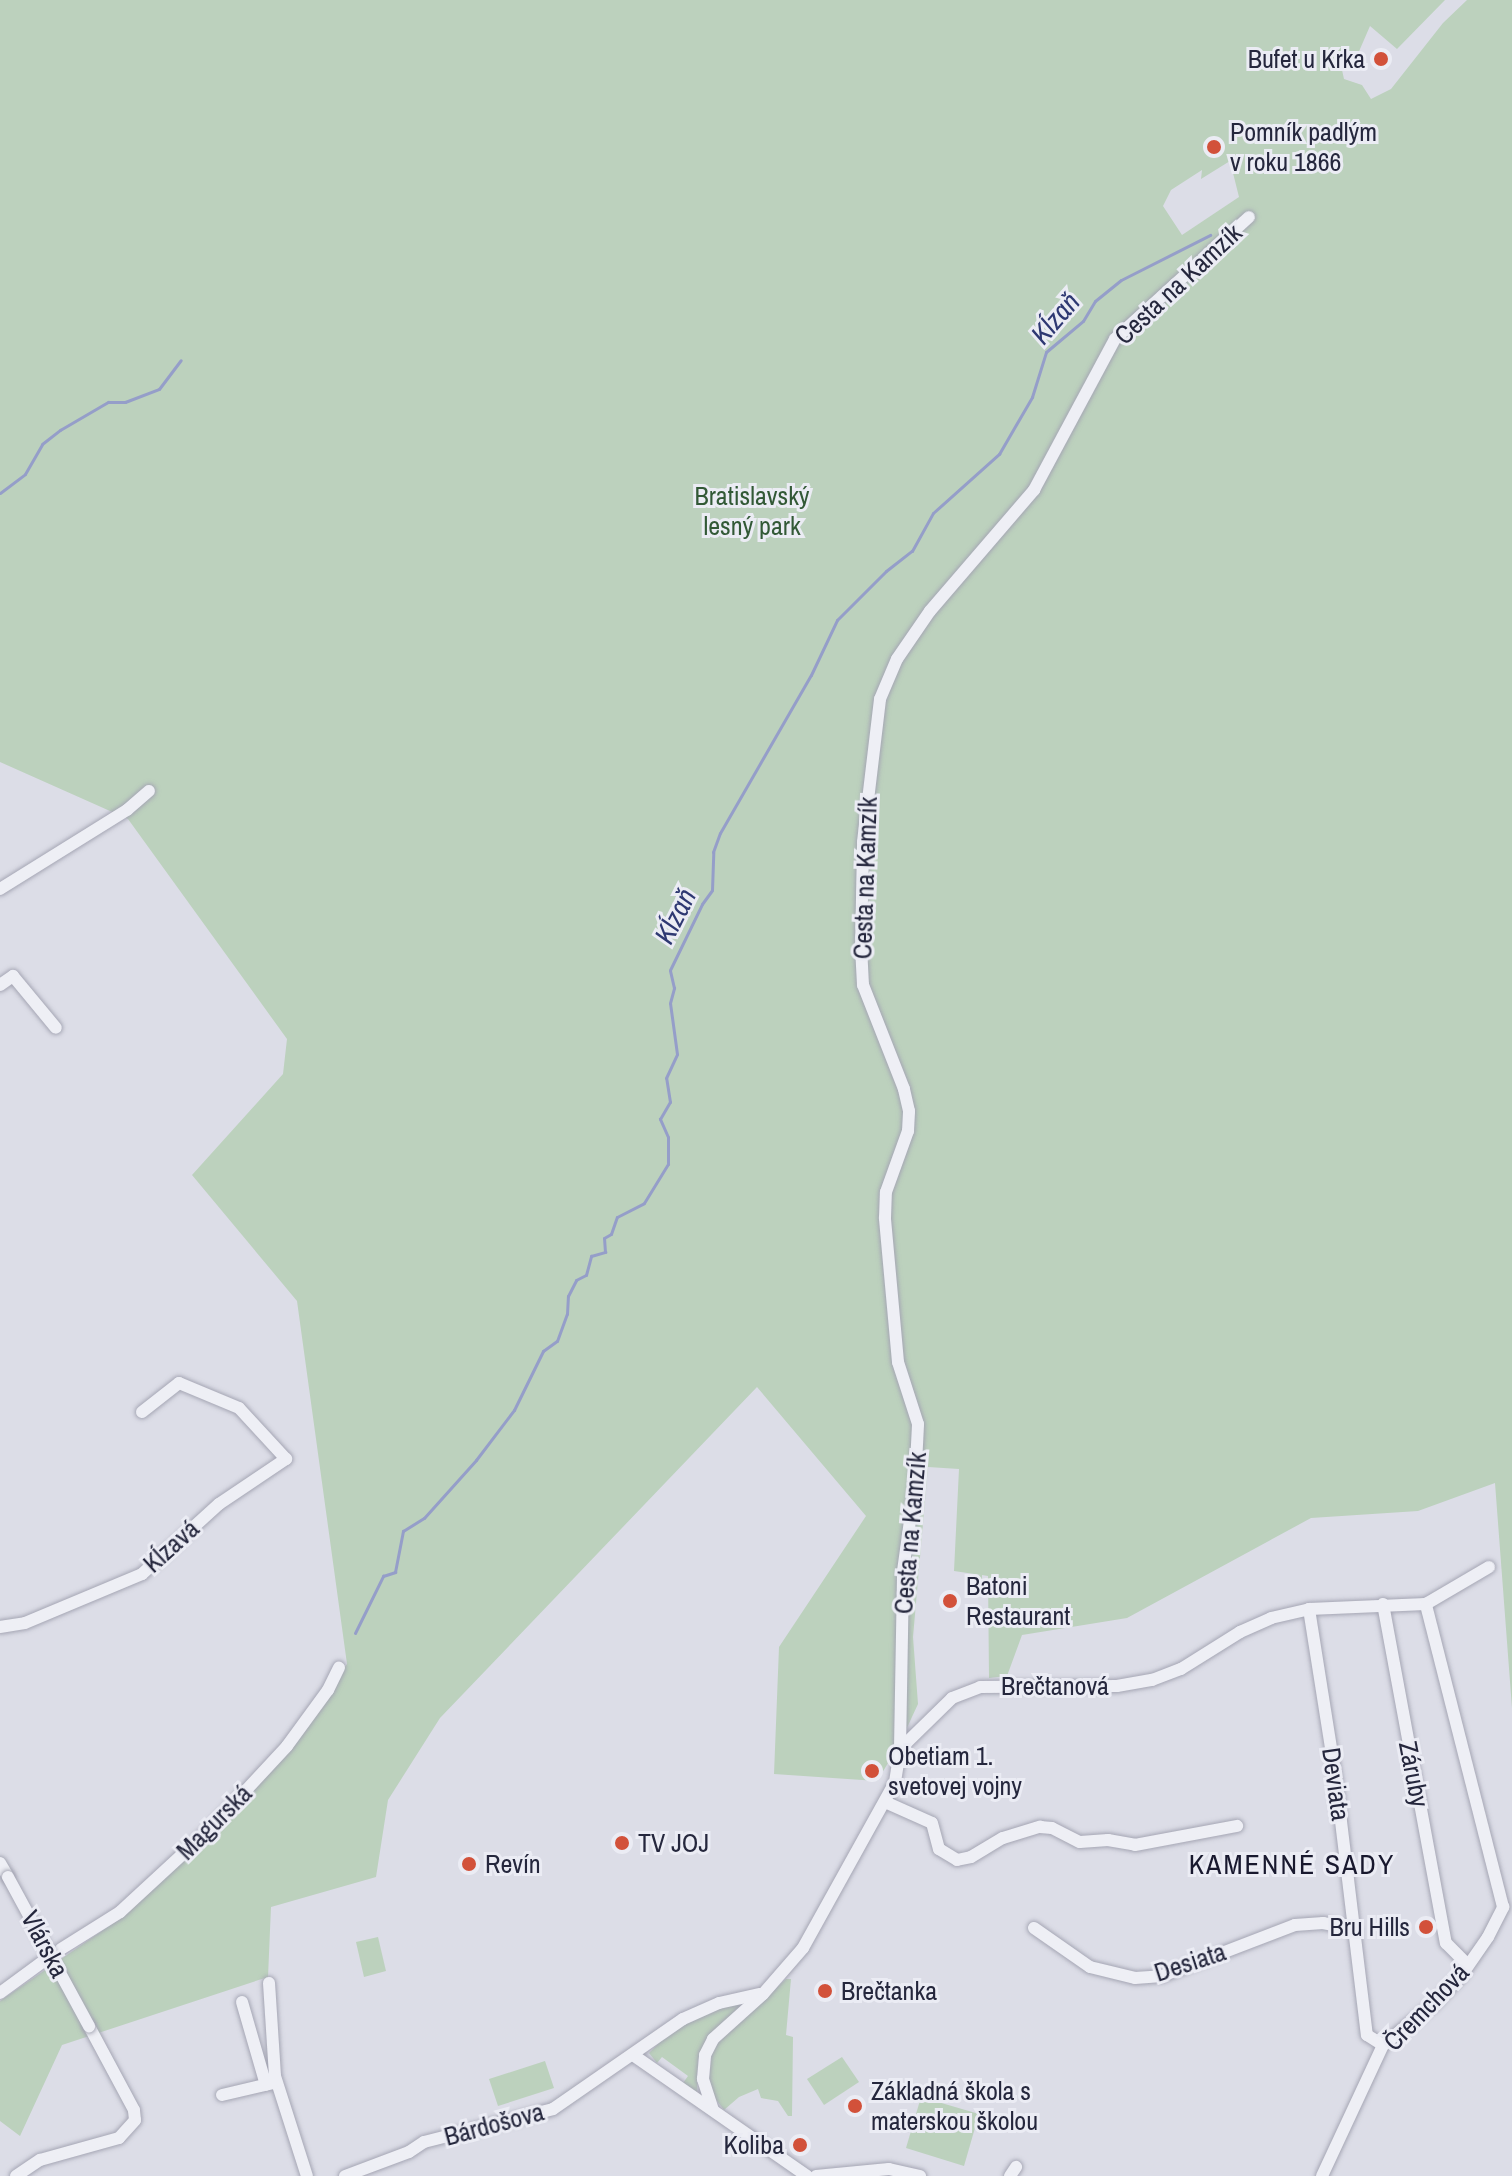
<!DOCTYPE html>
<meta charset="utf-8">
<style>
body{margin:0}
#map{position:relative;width:1512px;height:2176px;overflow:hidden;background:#dcdde7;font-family:"Archivo Narrow",sans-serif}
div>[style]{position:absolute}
.green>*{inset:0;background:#bcd1bd}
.stream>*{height:3px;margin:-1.5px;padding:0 1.5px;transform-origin:1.5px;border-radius:1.5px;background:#959ec9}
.roads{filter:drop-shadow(0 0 2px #a5a6b4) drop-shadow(0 0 2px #a5a6b4)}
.minor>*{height:12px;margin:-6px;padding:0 6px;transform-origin:6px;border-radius:6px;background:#eeeff5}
.bridges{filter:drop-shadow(0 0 2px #a5a6b4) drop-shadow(0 0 2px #a5a6b4)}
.minor-bridge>*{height:12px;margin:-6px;padding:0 6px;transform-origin:6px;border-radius:6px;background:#eeeff5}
.dots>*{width:22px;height:22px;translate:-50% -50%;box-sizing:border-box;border:4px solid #ebecf4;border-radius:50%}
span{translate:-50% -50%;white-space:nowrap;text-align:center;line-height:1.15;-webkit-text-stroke:6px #ebecf4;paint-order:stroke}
.poi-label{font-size:26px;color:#25273d}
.right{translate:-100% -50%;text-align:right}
.left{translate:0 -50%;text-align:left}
.street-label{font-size:26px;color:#25273d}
.park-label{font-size:26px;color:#325936}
.water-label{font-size:28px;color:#2e3872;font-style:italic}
.neighbourhood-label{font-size:28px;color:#18182e;letter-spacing:2px}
</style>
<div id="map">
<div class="green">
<i style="clip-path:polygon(evenodd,0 0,1445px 0,1397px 49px,1370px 26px,1357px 56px,1340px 61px,1344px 79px,1362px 85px,1371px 99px,1391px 89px,1443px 23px,1467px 0,1512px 0,1512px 1708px,1495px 1483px,1418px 1511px,1311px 1518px,1127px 1618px,1022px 1635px,1007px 1676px,989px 1678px,988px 1576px,982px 1575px,982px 1591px,969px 1591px,969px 1576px,981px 1575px,954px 1571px,959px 1469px,928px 1467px,913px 1637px,918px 1704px,898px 1747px,877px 1781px,774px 1774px,779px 1647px,866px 1516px,757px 1387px,440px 1718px,388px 1800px,376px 1877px,271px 1907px,268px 1977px,62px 2045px,20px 2136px,0 2121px,0 2001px,128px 1913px,290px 1746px,347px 1664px,297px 1301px,192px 1175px,283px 1074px,287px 1039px,128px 819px,0 762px,0 0,1230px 161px,1239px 197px,1182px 235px,1163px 206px,1171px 190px,1202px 170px,1201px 179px,1230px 161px)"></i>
<i style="clip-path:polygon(378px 1937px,386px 1971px,364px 1977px,356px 1942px)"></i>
<i style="clip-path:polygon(786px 1979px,791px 1979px,786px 2035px,793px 2037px,792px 2116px,788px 2116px,778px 2101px,761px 2098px,758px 2089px,739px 2097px,724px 2110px,714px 2097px,709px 2079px,712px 2053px,718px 2043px)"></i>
<i style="clip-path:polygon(751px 1998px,707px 2041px,698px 2060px,697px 2092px,683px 2083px,688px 2076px,662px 2057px,657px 2063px,649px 2053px,670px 2032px,703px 2013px)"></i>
<i style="clip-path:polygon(842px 2057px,859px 2082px,824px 2105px,807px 2079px)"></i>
<i style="clip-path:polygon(545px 2061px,554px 2088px,498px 2106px,489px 2079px)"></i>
<i style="clip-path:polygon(921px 2097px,979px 2114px,964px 2166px,906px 2148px)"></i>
</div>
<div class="stream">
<i style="left:0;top:493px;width:31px;rotate:-37deg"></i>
<i style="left:25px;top:474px;width:34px;rotate:-60deg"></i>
<i style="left:42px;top:444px;width:23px;rotate:-38deg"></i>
<i style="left:60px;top:430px;width:56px;rotate:-30.3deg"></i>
<i style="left:108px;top:402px;width:17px"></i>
<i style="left:125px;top:402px;width:36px;rotate:-21deg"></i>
<i style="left:159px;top:389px;width:36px;rotate:-53deg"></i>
<i style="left:355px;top:1633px;width:64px;rotate:-63.8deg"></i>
<i style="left:383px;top:1576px;width:13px;rotate:-18deg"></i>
<i style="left:395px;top:1572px;width:42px;rotate:-79deg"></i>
<i style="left:403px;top:1531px;width:25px;rotate:-32deg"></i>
<i style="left:424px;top:1518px;width:78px;rotate:-48.1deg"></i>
<i style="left:476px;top:1460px;width:63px;rotate:-52.8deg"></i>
<i style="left:514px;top:1410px;width:66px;rotate:-63.8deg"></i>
<i style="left:543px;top:1351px;width:17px;rotate:-36deg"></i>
<i style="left:557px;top:1341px;width:29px;rotate:-70deg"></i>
<i style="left:567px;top:1314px;width:18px;rotate:-87deg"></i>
<i style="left:568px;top:1296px;width:18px;rotate:-63deg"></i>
<i style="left:576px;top:1280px;width:11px;rotate:-27deg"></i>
<i style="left:586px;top:1275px;width:20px;rotate:-75deg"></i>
<i style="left:591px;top:1256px;width:15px;rotate:-16deg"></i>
<i style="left:605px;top:1252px;width:14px;rotate:-94deg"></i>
<i style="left:604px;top:1238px;width:8px;rotate:-30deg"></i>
<i style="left:611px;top:1234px;width:18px;rotate:-71deg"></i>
<i style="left:617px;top:1217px;width:30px;rotate:-27deg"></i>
<i style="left:644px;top:1203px;width:46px;rotate:-58.4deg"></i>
<i style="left:668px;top:1164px;width:27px;rotate:-90deg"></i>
<i style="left:668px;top:1137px;width:20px;rotate:-114deg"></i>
<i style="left:660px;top:1119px;width:20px;rotate:-60deg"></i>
<i style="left:670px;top:1102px;width:24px;rotate:-99deg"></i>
<i style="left:666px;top:1078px;width:26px;rotate:-65deg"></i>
<i style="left:677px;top:1054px;width:51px;rotate:-97.8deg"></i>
<i style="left:670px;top:1003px;width:16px;rotate:-75deg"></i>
<i style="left:674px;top:988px;width:18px;rotate:-103deg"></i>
<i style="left:670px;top:970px;width:73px;rotate:-64.1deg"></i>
<i style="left:702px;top:904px;width:17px;rotate:-54deg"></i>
<i style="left:712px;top:890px;width:38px;rotate:-88deg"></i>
<i style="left:713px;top:852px;width:20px;rotate:-70deg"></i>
<i style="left:720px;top:833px;width:182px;rotate:-60.1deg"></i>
<i style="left:811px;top:675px;width:61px;rotate:-64.7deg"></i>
<i style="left:837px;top:620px;width:69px;rotate:-45deg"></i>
<i style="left:886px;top:571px;width:33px;rotate:-38deg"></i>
<i style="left:912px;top:551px;width:43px;rotate:-61.1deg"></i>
<i style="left:933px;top:513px;width:89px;rotate:-41.8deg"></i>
<i style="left:999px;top:454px;width:66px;rotate:-59.9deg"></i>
<i style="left:1032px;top:397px;width:47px;rotate:-72.7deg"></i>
<i style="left:1046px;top:352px;width:48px;rotate:-40deg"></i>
<i style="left:1083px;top:321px;width:23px;rotate:-59deg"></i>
<i style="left:1095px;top:301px;width:33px;rotate:-39deg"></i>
<i style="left:1121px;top:280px;width:100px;rotate:-26.8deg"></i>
</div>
<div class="roads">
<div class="minor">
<i style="left:0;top:889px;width:150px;rotate:-31.9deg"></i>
<i style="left:127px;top:810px;width:29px;rotate:-41deg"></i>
<i style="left:0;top:985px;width:16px;rotate:-35deg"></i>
<i style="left:13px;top:976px;width:67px;rotate:50.4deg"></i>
<i style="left:1383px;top:1604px;width:345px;rotate:79.5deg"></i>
<i style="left:1446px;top:1943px;width:31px;rotate:45deg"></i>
<i style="left:1309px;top:1609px;width:173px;rotate:81deg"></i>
<i style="left:1336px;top:1780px;width:257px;rotate:83.1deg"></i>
<i style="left:1367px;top:2035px;width:19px;rotate:32deg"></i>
<i style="left:0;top:1627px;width:25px;rotate:-9deg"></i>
<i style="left:25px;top:1623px;width:127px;rotate:-22.7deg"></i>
<i style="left:142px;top:1574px;width:104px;rotate:-42.3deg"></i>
<i style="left:219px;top:1504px;width:81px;rotate:-33.9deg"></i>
<i style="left:286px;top:1459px;width:69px;rotate:-132.7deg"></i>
<i style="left:239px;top:1408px;width:65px;rotate:-157.4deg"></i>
<i style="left:179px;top:1383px;width:47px;rotate:141.9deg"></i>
<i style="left:900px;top:1749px;width:73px;rotate:-44.4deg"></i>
<i style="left:952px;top:1698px;width:30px;rotate:-21deg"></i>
<i style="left:980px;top:1687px;width:137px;rotate:-0.4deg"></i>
<i style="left:1117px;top:1686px;width:36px;rotate:-10deg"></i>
<i style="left:1152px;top:1680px;width:31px;rotate:-21deg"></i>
<i style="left:1181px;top:1669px;width:70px;rotate:-32.1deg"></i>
<i style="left:1240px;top:1632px;width:34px;rotate:-24deg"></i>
<i style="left:1271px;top:1618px;width:39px;rotate:-13deg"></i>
<i style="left:1309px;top:1609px;width:117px;rotate:-2.4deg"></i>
<i style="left:1426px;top:1604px;width:73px;rotate:-30.4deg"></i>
<i style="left:885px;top:1802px;width:51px;rotate:24.1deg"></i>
<i style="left:932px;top:1823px;width:27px;rotate:75deg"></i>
<i style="left:939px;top:1849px;width:21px;rotate:31deg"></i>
<i style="left:957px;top:1860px;width:14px;rotate:-12deg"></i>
<i style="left:971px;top:1857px;width:37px;rotate:-31deg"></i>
<i style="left:1003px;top:1838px;width:39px;rotate:-17deg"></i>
<i style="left:1040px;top:1827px;width:12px;rotate:5deg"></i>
<i style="left:1052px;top:1828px;width:31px;rotate:27deg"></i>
<i style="left:1080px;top:1842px;width:28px;rotate:-4deg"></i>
<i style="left:1108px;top:1840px;width:27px;rotate:10deg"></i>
<i style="left:1135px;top:1845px;width:104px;rotate:-10.6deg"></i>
<i style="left:0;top:1863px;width:16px;rotate:60deg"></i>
<i style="left:1034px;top:1928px;width:68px;rotate:34.9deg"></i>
<i style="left:1090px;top:1967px;width:46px;rotate:13.7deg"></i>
<i style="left:1135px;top:1978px;width:27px;rotate:-4deg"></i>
<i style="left:1162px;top:1976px;width:142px;rotate:-21deg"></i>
<i style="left:1295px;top:1925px;width:28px;rotate:-4deg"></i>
<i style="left:1323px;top:1923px;width:33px;rotate:11deg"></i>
<i style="left:61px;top:1949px;width:70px;rotate:-32.1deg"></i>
<i style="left:120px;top:1912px;width:122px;rotate:-42.7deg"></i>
<i style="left:210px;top:1829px;width:113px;rotate:-47.1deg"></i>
<i style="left:287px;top:1746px;width:69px;rotate:-53.8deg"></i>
<i style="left:328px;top:1690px;width:25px;rotate:-64deg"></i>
<i style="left:269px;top:1983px;width:93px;rotate:86.3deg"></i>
<i style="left:275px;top:2076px;width:105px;rotate:72.3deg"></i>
<i style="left:0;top:1993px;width:51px;rotate:-36.2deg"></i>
<i style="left:242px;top:2002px;width:86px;rotate:73.9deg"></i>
<i style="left:633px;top:2055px;width:212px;rotate:34.8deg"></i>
<i style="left:222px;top:2095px;width:52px;rotate:-13.2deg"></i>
<i style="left:713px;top:2110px;width:33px;rotate:-108deg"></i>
<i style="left:703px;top:2079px;width:24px;rotate:-85deg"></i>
<i style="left:705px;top:2055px;width:18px;rotate:-63deg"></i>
<i style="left:713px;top:2039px;width:67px;rotate:-42deg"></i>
<i style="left:763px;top:1994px;width:61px;rotate:-49deg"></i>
<i style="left:803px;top:1948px;width:190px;rotate:-61deg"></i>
<i style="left:895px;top:1782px;width:33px;rotate:-81deg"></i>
<i style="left:900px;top:1749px;width:178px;rotate:-89deg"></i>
<i style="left:903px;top:1571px;width:88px;rotate:-82.1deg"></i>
<i style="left:915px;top:1484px;width:60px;rotate:-87.1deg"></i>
<i style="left:918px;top:1424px;width:65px;rotate:-107.9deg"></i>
<i style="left:898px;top:1362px;width:145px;rotate:-95.2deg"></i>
<i style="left:885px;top:1218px;width:26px;rotate:-88deg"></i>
<i style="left:886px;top:1192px;width:65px;rotate:-70.2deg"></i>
<i style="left:908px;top:1131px;width:20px;rotate:-87deg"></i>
<i style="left:909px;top:1111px;width:23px;rotate:-103deg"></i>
<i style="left:904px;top:1089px;width:112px;rotate:-111.5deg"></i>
<i style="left:863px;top:985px;width:34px;rotate:-93deg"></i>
<i style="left:861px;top:951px;width:109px;rotate:-88.9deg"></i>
<i style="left:863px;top:842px;width:144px;rotate:-83.2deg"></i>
<i style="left:880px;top:699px;width:43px;rotate:-67deg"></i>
<i style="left:897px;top:659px;width:58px;rotate:-55.5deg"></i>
<i style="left:930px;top:611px;width:160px;rotate:-49.3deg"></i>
<i style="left:1034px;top:490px;width:171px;rotate:-61.8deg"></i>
<i style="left:1115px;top:339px;width:181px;rotate:-42.3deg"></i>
<i style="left:16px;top:2176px;width:29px;rotate:-34deg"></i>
<i style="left:40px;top:2160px;width:82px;rotate:-15.6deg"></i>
<i style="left:119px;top:2138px;width:24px;rotate:-48deg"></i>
<i style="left:135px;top:2120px;width:10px;rotate:-96deg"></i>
<i style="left:134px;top:2110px;width:95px;rotate:-118.2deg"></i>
<i style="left:345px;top:2176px;width:68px;rotate:-20.6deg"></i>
<i style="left:409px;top:2152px;width:18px;rotate:-34deg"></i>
<i style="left:424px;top:2142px;width:133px;rotate:-14.3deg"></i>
<i style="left:553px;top:2109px;width:158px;rotate:-34.7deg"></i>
<i style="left:683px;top:2019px;width:39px;rotate:-24deg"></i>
<i style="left:719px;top:2003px;width:42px;rotate:-12.4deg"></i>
<i style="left:816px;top:2176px;width:73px;rotate:-5.5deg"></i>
<i style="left:889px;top:2169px;width:32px;rotate:13deg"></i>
<i style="left:1010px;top:2176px;width:11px;rotate:-56deg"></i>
<i style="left:1322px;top:2176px;width:145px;rotate:-65deg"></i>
<i style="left:1383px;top:2045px;width:65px;rotate:-38.8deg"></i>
<i style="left:1434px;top:2004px;width:39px;rotate:-46deg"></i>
<i style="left:1461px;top:1976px;width:47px;rotate:-55.3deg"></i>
<i style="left:1488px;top:1937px;width:34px;rotate:-63deg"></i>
<i style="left:1503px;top:1907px;width:313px;rotate:-104.3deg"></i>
</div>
</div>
<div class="bridges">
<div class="minor-bridge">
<i style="left:8px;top:1877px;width:170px;rotate:61.5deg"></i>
</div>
</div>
<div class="dots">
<i style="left:1381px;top:59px;background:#d2513a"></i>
<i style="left:1214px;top:147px;background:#d2513a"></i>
<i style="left:950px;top:1601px;background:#d2513a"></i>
<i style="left:872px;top:1771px;background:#d2513a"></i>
<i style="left:622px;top:1843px;background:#d2513a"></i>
<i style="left:469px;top:1864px;background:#d2513a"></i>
<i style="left:1426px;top:1927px;background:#d2513a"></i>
<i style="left:825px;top:1991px;background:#d2513a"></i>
<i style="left:855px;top:2106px;background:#d2513a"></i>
<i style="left:800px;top:2145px;background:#d2513a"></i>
</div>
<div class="poi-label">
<span class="right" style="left:1365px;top:59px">Bufet u Krka</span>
<span class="left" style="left:1230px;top:147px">Pomník padlým<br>v roku 1866</span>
<span class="left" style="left:966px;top:1601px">Batoni<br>Restaurant</span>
<span class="left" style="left:888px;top:1771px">Obetiam 1.<br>svetovej vojny</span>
<span class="left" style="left:638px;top:1843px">TV JOJ</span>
<span class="left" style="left:485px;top:1864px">Revín</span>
<span class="right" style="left:1410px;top:1927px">Bru Hills</span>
<span class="left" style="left:841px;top:1991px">Brečtanka</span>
<span class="left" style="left:871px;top:2106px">Základná škola s<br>materskou školou</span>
<span class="right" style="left:784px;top:2145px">Koliba</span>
</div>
<div class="street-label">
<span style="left:1178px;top:284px;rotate:-43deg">Cesta na Kamzík</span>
<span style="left:865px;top:878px;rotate:-88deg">Cesta na Kamzík</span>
<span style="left:910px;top:1533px;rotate:-85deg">Cesta na Kamzík</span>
<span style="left:171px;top:1546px;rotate:-42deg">Kĺzavá</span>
<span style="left:1055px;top:1686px">Brečtanová</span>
<span style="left:1414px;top:1774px;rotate:79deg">Záruby</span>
<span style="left:1336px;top:1784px;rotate:82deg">Deviata</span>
<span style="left:214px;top:1822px;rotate:-45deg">Magurská</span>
<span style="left:45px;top:1944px;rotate:62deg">Vlárska</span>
<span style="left:1190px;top:1962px;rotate:-18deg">Desiata</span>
<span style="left:1426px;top:2007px;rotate:-46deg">Čremchová</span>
<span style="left:494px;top:2124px;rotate:-15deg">Bárdošova</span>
</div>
<div class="park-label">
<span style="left:752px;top:511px">Bratislavský<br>lesný park</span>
</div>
<div class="water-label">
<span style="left:1055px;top:318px;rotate:-49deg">Kĺzaň</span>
<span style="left:675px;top:916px;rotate:-63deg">Kĺzaň</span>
</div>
<div class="neighbourhood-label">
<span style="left:1292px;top:1864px">KAMENNÉ SADY</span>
</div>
</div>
